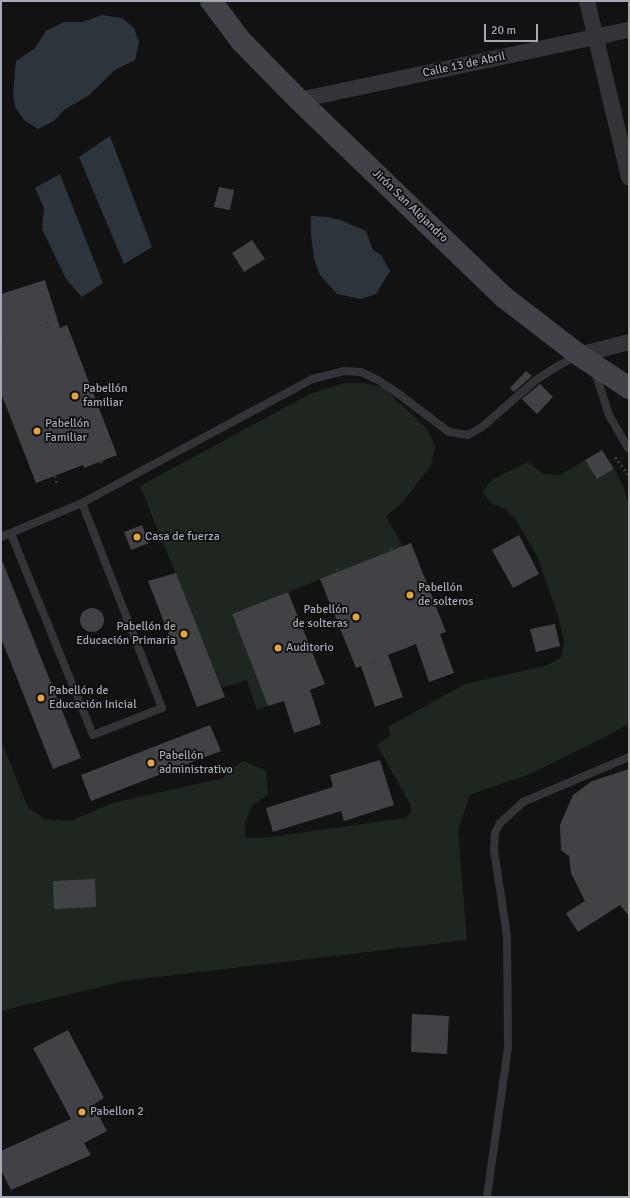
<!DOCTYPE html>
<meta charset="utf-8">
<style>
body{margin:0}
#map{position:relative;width:630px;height:1198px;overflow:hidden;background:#121213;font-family:Signika,sans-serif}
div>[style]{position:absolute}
.green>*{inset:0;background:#1f261f}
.water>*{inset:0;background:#2c353b}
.building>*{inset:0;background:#414246}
.round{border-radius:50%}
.path>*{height:2.5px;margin-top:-1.25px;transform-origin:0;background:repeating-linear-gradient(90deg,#393b3f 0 2px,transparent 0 5px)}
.lane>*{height:8px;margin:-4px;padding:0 4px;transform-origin:4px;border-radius:4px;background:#333438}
.street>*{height:16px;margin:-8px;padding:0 8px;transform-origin:8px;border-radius:8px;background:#333438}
.secondary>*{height:22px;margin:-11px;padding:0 11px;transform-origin:11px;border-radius:11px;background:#414348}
.dots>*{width:11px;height:11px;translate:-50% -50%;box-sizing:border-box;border:2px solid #0d0d0e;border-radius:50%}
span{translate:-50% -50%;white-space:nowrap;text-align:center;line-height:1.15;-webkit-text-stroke:3.5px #0d0d0e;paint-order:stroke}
.street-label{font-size:12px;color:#a4a9b3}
.poi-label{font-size:12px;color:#a4a9b3}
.left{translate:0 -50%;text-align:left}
.right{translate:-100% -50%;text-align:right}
.frame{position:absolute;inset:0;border:2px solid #a4a9b3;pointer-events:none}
.scale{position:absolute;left:484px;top:24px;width:54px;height:18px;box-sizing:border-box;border:2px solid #a4a9b3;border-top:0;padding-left:5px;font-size:12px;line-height:14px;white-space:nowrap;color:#a4a9b3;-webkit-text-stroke:3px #0d0d0e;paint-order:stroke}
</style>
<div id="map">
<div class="green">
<i style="clip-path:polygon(345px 383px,363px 383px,384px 388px,428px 430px,435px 447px,431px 465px,403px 502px,386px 516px,403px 547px,232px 614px,268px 706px,257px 710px,247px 680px,222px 688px,140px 486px,310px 394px)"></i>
<i style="clip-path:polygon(585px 460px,597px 479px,614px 469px,623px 486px,629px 505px,629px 723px,609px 735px,530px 774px,470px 795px,458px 830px,467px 940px,124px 981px,1px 1011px,1px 740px,28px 808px,45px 819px,70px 821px,113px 803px,223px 778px,232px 768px,244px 761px,266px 771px,268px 794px,251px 807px,245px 824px,246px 838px,271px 837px,405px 818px,411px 812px,410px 804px,377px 745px,391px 735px,388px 727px,465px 684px,548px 665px,561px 658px,564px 642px,557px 612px,537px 556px,516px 520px,505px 509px,492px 504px,482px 492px,493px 479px,528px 462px,543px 474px,560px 475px)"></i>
</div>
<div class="water">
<i style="clip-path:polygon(102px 15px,122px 18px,134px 28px,139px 42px,135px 60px,115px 70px,88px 96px,64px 110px,54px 121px,38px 129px,24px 120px,15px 107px,13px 92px,16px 61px,35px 48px,46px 31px,64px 22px,83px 22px)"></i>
<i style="clip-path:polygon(110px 136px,152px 247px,124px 264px,79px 157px)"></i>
<i style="clip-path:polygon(60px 174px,103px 283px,82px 297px,66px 279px,42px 229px,44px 208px,35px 188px)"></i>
<i style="clip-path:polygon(311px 216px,327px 217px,340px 220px,366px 231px,373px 250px,381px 255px,390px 271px,376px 294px,361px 299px,337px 294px,320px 275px,314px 259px,311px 235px)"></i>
</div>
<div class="building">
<i style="clip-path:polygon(219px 187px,234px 190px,230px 210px,214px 207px)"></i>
<i style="clip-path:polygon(252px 240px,265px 259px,244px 272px,232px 253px)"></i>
<i style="clip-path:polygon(45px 280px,60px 328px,67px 325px,117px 455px,84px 468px,83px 465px,36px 483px,1px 393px,1px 294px)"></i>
<i style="clip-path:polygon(526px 371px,532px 376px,514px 392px,510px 388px)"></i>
<i style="clip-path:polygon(540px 384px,553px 397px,537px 414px,522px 399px)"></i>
<i style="clip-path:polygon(602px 450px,614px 469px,597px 479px,585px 460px)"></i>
<i style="clip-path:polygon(142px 525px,149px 543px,131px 550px,124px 532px)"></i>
<i style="clip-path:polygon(519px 535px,539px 574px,513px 588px,492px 550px)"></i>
<i style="clip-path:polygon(411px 543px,446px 632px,440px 634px,454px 673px,429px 682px,416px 644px,388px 655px,403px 697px,375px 707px,361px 666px,356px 668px,320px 579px)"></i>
<i style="clip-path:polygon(1px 558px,81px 758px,53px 769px,1px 638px)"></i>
<i style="clip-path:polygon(176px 573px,225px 697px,197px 707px,148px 581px)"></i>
<i style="clip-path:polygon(288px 592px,325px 684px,310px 690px,321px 724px,294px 733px,284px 701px,268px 706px,232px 614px)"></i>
<i class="round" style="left:80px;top:608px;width:24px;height:24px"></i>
<i style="clip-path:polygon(555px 624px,560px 646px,536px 652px,530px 629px)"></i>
<i style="clip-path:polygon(210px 725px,221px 751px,91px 801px,81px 775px)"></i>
<i style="clip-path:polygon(380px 760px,394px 805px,344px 821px,341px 811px,273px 832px,266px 808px,333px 787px,330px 775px)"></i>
<i style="clip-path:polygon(629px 769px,629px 916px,620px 905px,578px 932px,566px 913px,585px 901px,571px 873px,569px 856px,561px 850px,560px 825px,573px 795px,592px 781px)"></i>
<i style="clip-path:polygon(95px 879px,96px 907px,54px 909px,53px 881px)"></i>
<i style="clip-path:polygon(412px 1014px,449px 1016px,447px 1054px,411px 1052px)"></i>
<i style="clip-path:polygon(68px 1030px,104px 1098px,93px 1105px,107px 1131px,84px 1143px,91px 1155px,11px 1190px,1px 1170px,1px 1151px,71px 1119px,33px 1048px)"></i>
</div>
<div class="path">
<i style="left:46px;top:321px;width:11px;rotate:68deg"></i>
<i style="left:1px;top:338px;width:10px;rotate:66deg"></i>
<i style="left:615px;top:457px;width:23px;rotate:52deg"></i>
<i style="left:101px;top:461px;width:4px;rotate:63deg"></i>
<i style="left:55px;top:476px;width:7px;rotate:74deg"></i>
<i style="left:391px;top:548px;width:4px;rotate:56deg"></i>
<i style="left:337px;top:568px;width:4px;rotate:63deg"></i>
<i style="left:428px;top:639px;width:3px;rotate:72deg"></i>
<i style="left:374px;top:661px;width:3px;rotate:72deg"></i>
</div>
<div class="lane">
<i style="left:595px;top:372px;width:45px;rotate:72deg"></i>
<i style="left:609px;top:415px;width:39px;rotate:60deg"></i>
<i style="left:11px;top:534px;width:217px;rotate:67.8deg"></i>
<i style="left:93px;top:735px;width:74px;rotate:-21.4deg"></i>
<i style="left:162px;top:708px;width:220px;rotate:-111.3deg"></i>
<i style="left:1px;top:537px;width:88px;rotate:-22.8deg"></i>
<i style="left:82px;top:503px;width:261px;rotate:-28.3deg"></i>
<i style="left:312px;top:379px;width:32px;rotate:-14deg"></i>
<i style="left:343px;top:371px;width:18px;rotate:3deg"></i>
<i style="left:361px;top:372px;width:19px;rotate:25deg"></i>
<i style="left:378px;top:380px;width:27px;rotate:34deg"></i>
<i style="left:400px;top:395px;width:61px;rotate:37.1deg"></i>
<i style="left:449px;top:432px;width:19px;rotate:9deg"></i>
<i style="left:468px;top:435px;width:16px;rotate:-30deg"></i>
<i style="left:482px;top:427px;width:72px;rotate:-41deg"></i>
<i style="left:536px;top:380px;width:24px;rotate:-33deg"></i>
<i style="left:556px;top:367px;width:24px;rotate:-28deg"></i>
<i style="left:487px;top:1197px;width:151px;rotate:-82deg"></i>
<i style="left:508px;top:1047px;width:111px;rotate:-90.5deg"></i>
<i style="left:507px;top:936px;width:87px;rotate:-98.6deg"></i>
<i style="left:494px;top:850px;width:17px;rotate:-87deg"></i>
<i style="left:495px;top:833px;width:11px;rotate:-63deg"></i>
<i style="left:500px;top:823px;width:31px;rotate:-42deg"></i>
<i style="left:523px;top:802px;width:115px;rotate:-23deg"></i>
</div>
<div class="street">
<i style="left:587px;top:1px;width:181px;rotate:76.6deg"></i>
<i style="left:299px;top:100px;width:337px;rotate:-12deg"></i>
<i style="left:579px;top:355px;width:52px;rotate:-14.6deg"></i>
</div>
<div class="secondary">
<i style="left:211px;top:1px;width:50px;rotate:53.1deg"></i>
<i style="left:241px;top:41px;width:83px;rotate:45.5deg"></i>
<i style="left:299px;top:100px;width:286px;rotate:43.9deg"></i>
<i style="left:505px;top:298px;width:93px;rotate:37.6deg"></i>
<i style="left:579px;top:355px;width:60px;rotate:33.4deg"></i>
</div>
<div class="dots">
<i style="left:75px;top:396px;background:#e2a43b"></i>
<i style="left:37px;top:431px;background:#e2a43b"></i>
<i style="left:137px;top:537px;background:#e2a43b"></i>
<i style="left:410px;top:595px;background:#e2a43b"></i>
<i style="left:356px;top:617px;background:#e2a43b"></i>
<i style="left:184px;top:634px;background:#e2a43b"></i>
<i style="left:278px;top:648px;background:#e2a43b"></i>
<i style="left:41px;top:698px;background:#e2a43b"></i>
<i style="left:151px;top:763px;background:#e2a43b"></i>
<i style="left:82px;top:1112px;background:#e2a43b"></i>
</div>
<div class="street-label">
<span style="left:464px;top:65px;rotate:-12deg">Calle 13 de Abril</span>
<span style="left:410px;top:206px;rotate:44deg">Jirón San Alejandro</span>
</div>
<div class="poi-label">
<span class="left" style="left:83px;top:396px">Pabellón<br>familiar</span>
<span class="left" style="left:45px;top:431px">Pabellón<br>Familiar</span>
<span class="left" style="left:145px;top:537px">Casa de fuerza</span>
<span class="left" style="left:418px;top:595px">Pabellón<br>de solteros</span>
<span class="right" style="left:348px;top:617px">Pabellón<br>de solteras</span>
<span class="right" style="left:176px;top:634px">Pabellón de<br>Educación Primaria</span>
<span class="left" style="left:286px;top:648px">Auditorio</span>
<span class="left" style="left:49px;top:698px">Pabellón de<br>Educación Inicial</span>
<span class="left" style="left:159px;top:763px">Pabellón<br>administrativo</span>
<span class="left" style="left:90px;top:1112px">Pabellon 2</span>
</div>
<div class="frame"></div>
<div class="scale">20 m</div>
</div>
